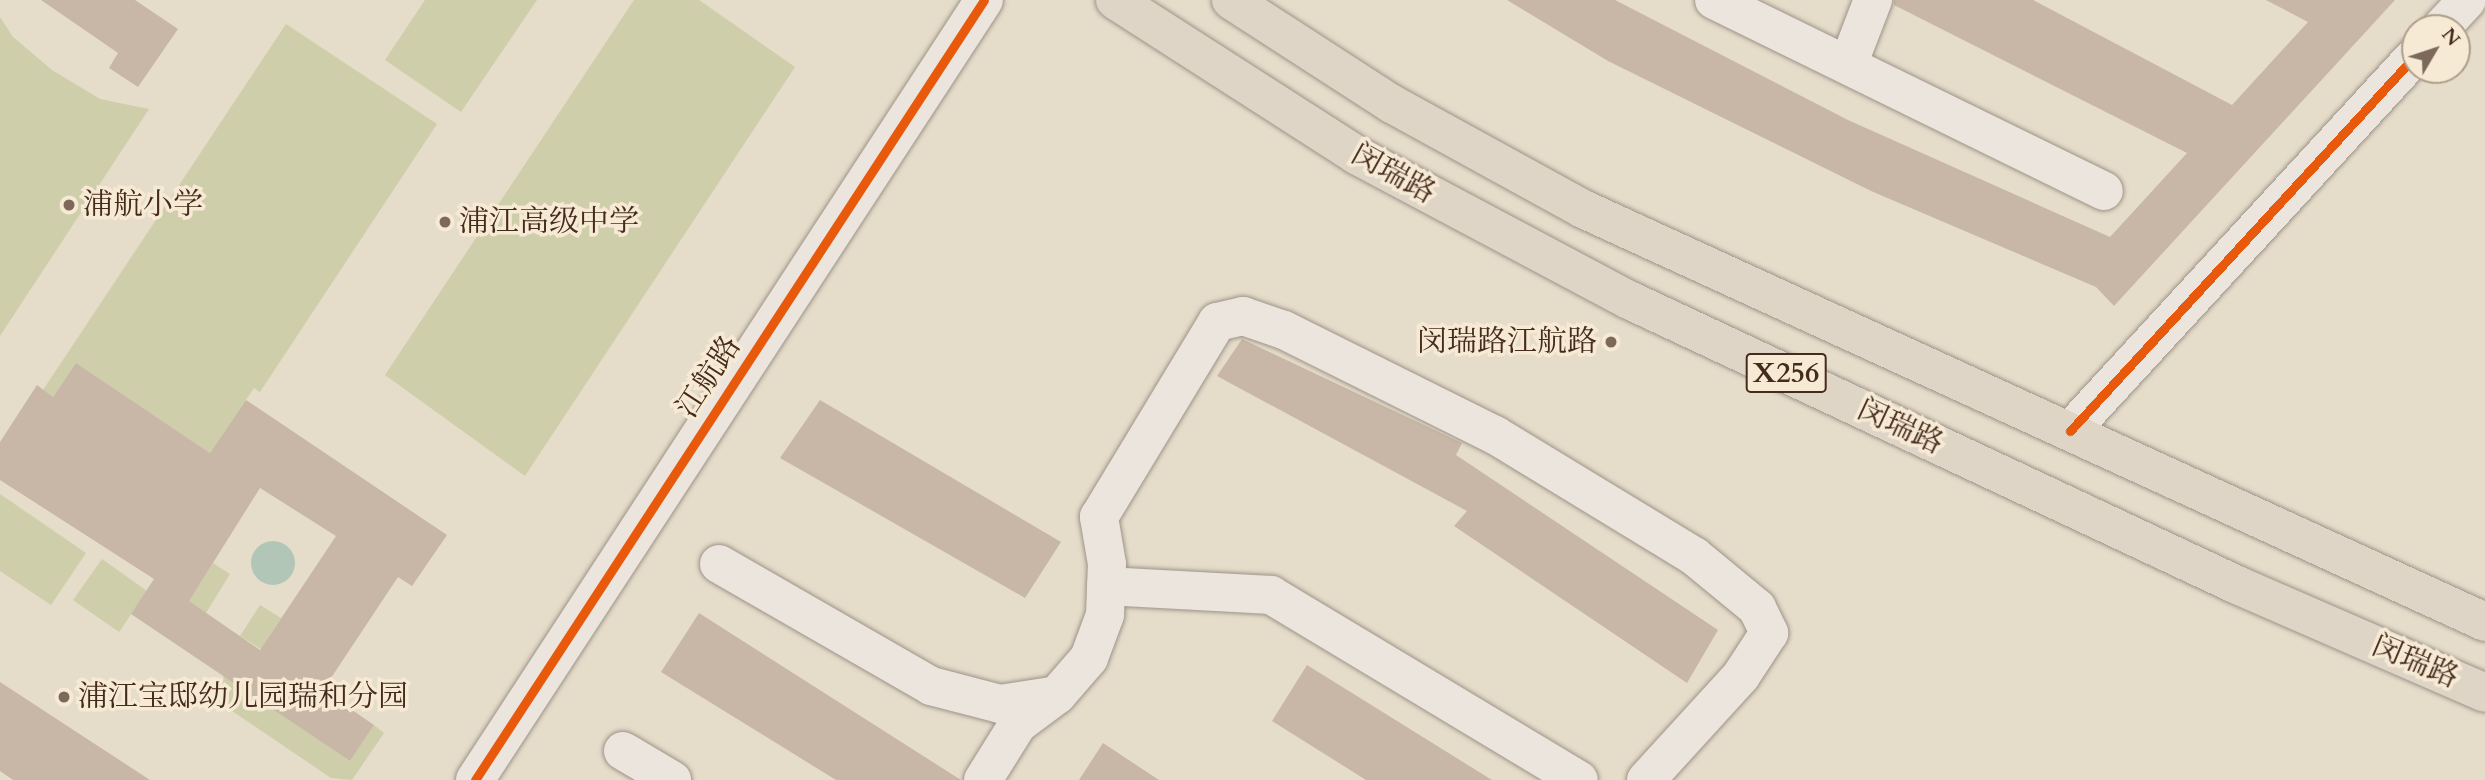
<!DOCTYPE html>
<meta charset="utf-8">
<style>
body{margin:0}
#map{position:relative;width:2485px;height:780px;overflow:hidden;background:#e6dcca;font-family:Cardo,"Noto Serif SC",serif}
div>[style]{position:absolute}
.green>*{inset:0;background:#ceceab}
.water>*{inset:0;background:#b2c6b8}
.round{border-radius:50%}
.building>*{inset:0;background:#c8b7a6}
.roads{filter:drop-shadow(0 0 2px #9d9488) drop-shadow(0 0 2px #9d9488)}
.minor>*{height:38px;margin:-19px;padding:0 19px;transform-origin:19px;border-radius:19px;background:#ebe5dd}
.major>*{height:38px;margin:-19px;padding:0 19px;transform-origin:19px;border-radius:19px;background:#ded5c7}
.cycleway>*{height:9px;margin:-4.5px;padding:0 4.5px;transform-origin:4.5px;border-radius:4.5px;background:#e8590c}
.dots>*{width:19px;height:19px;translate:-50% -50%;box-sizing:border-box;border:4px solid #f7ead5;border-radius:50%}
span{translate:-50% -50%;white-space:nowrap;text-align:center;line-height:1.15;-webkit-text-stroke:7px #f7ead5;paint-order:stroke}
.shield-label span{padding:2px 5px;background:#f7ead5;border:2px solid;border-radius:5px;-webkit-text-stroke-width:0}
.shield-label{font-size:28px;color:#452b1c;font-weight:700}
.street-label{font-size:30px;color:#452b1c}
.poi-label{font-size:30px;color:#452b1c}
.left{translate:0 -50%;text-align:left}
.right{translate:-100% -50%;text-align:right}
.north{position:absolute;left:2401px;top:14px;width:70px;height:70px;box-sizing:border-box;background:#f7ead5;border:2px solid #b09e8b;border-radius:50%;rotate:51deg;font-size:19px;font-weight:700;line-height:28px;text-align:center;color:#452b1c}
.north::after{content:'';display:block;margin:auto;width:24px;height:32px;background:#7d6959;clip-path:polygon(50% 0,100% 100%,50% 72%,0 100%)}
</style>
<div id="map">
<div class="green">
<i style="clip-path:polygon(425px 0,537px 0,461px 112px,385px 60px)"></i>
<i style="clip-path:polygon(634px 0,699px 0,795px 67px,525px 476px,385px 375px)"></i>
<i style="clip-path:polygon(0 17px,13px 37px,52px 70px,100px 99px,149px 109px,0 336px)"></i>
<i style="clip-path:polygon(286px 24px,437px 124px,260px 392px,254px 388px,210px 453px,76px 363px,53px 397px,43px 390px)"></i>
<i style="clip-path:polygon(0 494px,86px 553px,51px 605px,0 571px)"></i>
<i style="clip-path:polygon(102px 559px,147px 591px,119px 632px,73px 600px)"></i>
<i style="clip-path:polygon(213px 563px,230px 574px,206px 613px,188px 601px)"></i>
<i style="clip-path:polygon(260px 605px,281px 618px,261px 649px,240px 636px)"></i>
<i style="clip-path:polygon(225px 675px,350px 761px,374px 725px,384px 733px,352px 780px,331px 778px,210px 696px)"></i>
</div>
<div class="water">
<i class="round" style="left:251px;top:541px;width:44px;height:44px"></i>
</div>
<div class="building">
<i style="clip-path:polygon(41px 0,135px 0,178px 29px,138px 87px,109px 68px,118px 53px)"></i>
<i style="clip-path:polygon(1507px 0,1615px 0,1848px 120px,2110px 237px,2187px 153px,1894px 5px,1894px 0,2033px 0,2232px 105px,2308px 22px,2266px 0,2395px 0,2114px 306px,2096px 287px,1871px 191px,1608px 61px)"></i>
<i style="clip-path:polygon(1242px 339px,1462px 443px,1456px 455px,1718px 630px,1687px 683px,1454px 526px,1467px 511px,1217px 376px)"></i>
<i style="clip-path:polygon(evenodd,76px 363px,210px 453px,246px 400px,447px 535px,412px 586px,398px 577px,323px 690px,374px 725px,350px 761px,131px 614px,154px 579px,0 480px,0 442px,37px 385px,53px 397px,76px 363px,260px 488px,336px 536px,260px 650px,189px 601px,260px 488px)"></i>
<i style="clip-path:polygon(820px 400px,1061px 542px,1025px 598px,780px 458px)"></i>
<i style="clip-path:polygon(699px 613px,961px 780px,836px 780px,661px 672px)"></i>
<i style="clip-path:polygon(1307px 665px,1492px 780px,1366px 780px,1272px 721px)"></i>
<i style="clip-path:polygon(0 682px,150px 780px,13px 780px,0 771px)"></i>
<i style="clip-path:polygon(1103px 743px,1159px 780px,1079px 780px)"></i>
</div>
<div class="roads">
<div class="minor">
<i style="left:1714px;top:0;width:434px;rotate:26.1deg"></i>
<i style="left:2441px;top:28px;width:38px;rotate:-47deg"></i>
<i style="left:1848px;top:65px;width:70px;rotate:-69deg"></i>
<i style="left:2070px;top:431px;width:510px;rotate:-47.39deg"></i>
<i style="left:719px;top:564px;width:245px;rotate:29.9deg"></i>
<i style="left:931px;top:686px;width:71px;rotate:14.6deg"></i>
<i style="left:1000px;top:704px;width:52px;rotate:-8.9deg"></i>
<i style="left:1106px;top:586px;width:165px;rotate:3.1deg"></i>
<i style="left:1271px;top:595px;width:359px;rotate:31deg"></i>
<i style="left:623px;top:751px;width:57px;rotate:30.6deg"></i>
<i style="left:475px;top:780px;width:931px;rotate:-56.87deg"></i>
<i style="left:983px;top:780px;width:66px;rotate:-58deg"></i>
<i style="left:1018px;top:724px;width:49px;rotate:-36.6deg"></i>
<i style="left:1057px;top:695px;width:49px;rotate:-49.1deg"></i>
<i style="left:1089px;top:658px;width:46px;rotate:-69.6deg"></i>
<i style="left:1105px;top:615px;width:51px;rotate:-87.8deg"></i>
<i style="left:1107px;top:564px;width:48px;rotate:-99.7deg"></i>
<i style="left:1099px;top:517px;width:228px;rotate:-58.8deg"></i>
<i style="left:1217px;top:322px;width:27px;rotate:-13deg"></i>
<i style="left:1243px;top:316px;width:43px;rotate:18.9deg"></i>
<i style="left:1284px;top:330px;width:236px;rotate:26.5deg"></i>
<i style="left:1495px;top:435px;width:233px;rotate:31.3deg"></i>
<i style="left:1694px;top:556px;width:82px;rotate:39.5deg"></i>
<i style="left:1757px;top:608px;width:28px;rotate:64deg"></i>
<i style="left:1769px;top:633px;width:51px;rotate:123.1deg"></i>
<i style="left:1741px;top:676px;width:141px;rotate:132.4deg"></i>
</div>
<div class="major">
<i style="left:1115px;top:0;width:287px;rotate:32.7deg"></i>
<i style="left:1356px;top:155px;width:309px;rotate:28deg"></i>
<i style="left:1629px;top:300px;width:671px;rotate:25.11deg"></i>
<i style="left:2237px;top:585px;width:270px;rotate:23.5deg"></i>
<i style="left:1231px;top:0;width:192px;rotate:32.9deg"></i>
<i style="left:1392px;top:104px;width:218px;rotate:28.8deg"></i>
<i style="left:1583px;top:209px;width:992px;rotate:24.6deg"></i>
</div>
</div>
<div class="cycleway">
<i style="left:2070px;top:431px;width:510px;rotate:-47.39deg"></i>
<i style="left:475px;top:780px;width:931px;rotate:-56.87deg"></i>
</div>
<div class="dots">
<i style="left:69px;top:205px;background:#7d6959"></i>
<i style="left:445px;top:222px;background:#7d6959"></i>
<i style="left:1611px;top:342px;background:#7d6959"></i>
<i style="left:64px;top:697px;background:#7d6959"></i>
</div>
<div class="shield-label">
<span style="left:1786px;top:373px">X256</span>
</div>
<div class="street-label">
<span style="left:1393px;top:174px;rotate:29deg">闵瑞路</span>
<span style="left:709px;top:377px;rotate:-57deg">江航路</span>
<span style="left:1900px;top:427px;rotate:25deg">闵瑞路</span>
<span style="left:2415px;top:662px;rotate:23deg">闵瑞路</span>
</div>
<div class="poi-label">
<span class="left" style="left:83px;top:205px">浦航小学</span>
<span class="left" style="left:459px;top:222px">浦江高级中学</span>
<span class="right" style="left:1597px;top:342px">闵瑞路江航路</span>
<span class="left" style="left:78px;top:697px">浦江宝邸幼儿园瑞和分园</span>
</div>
<div class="north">N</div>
</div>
